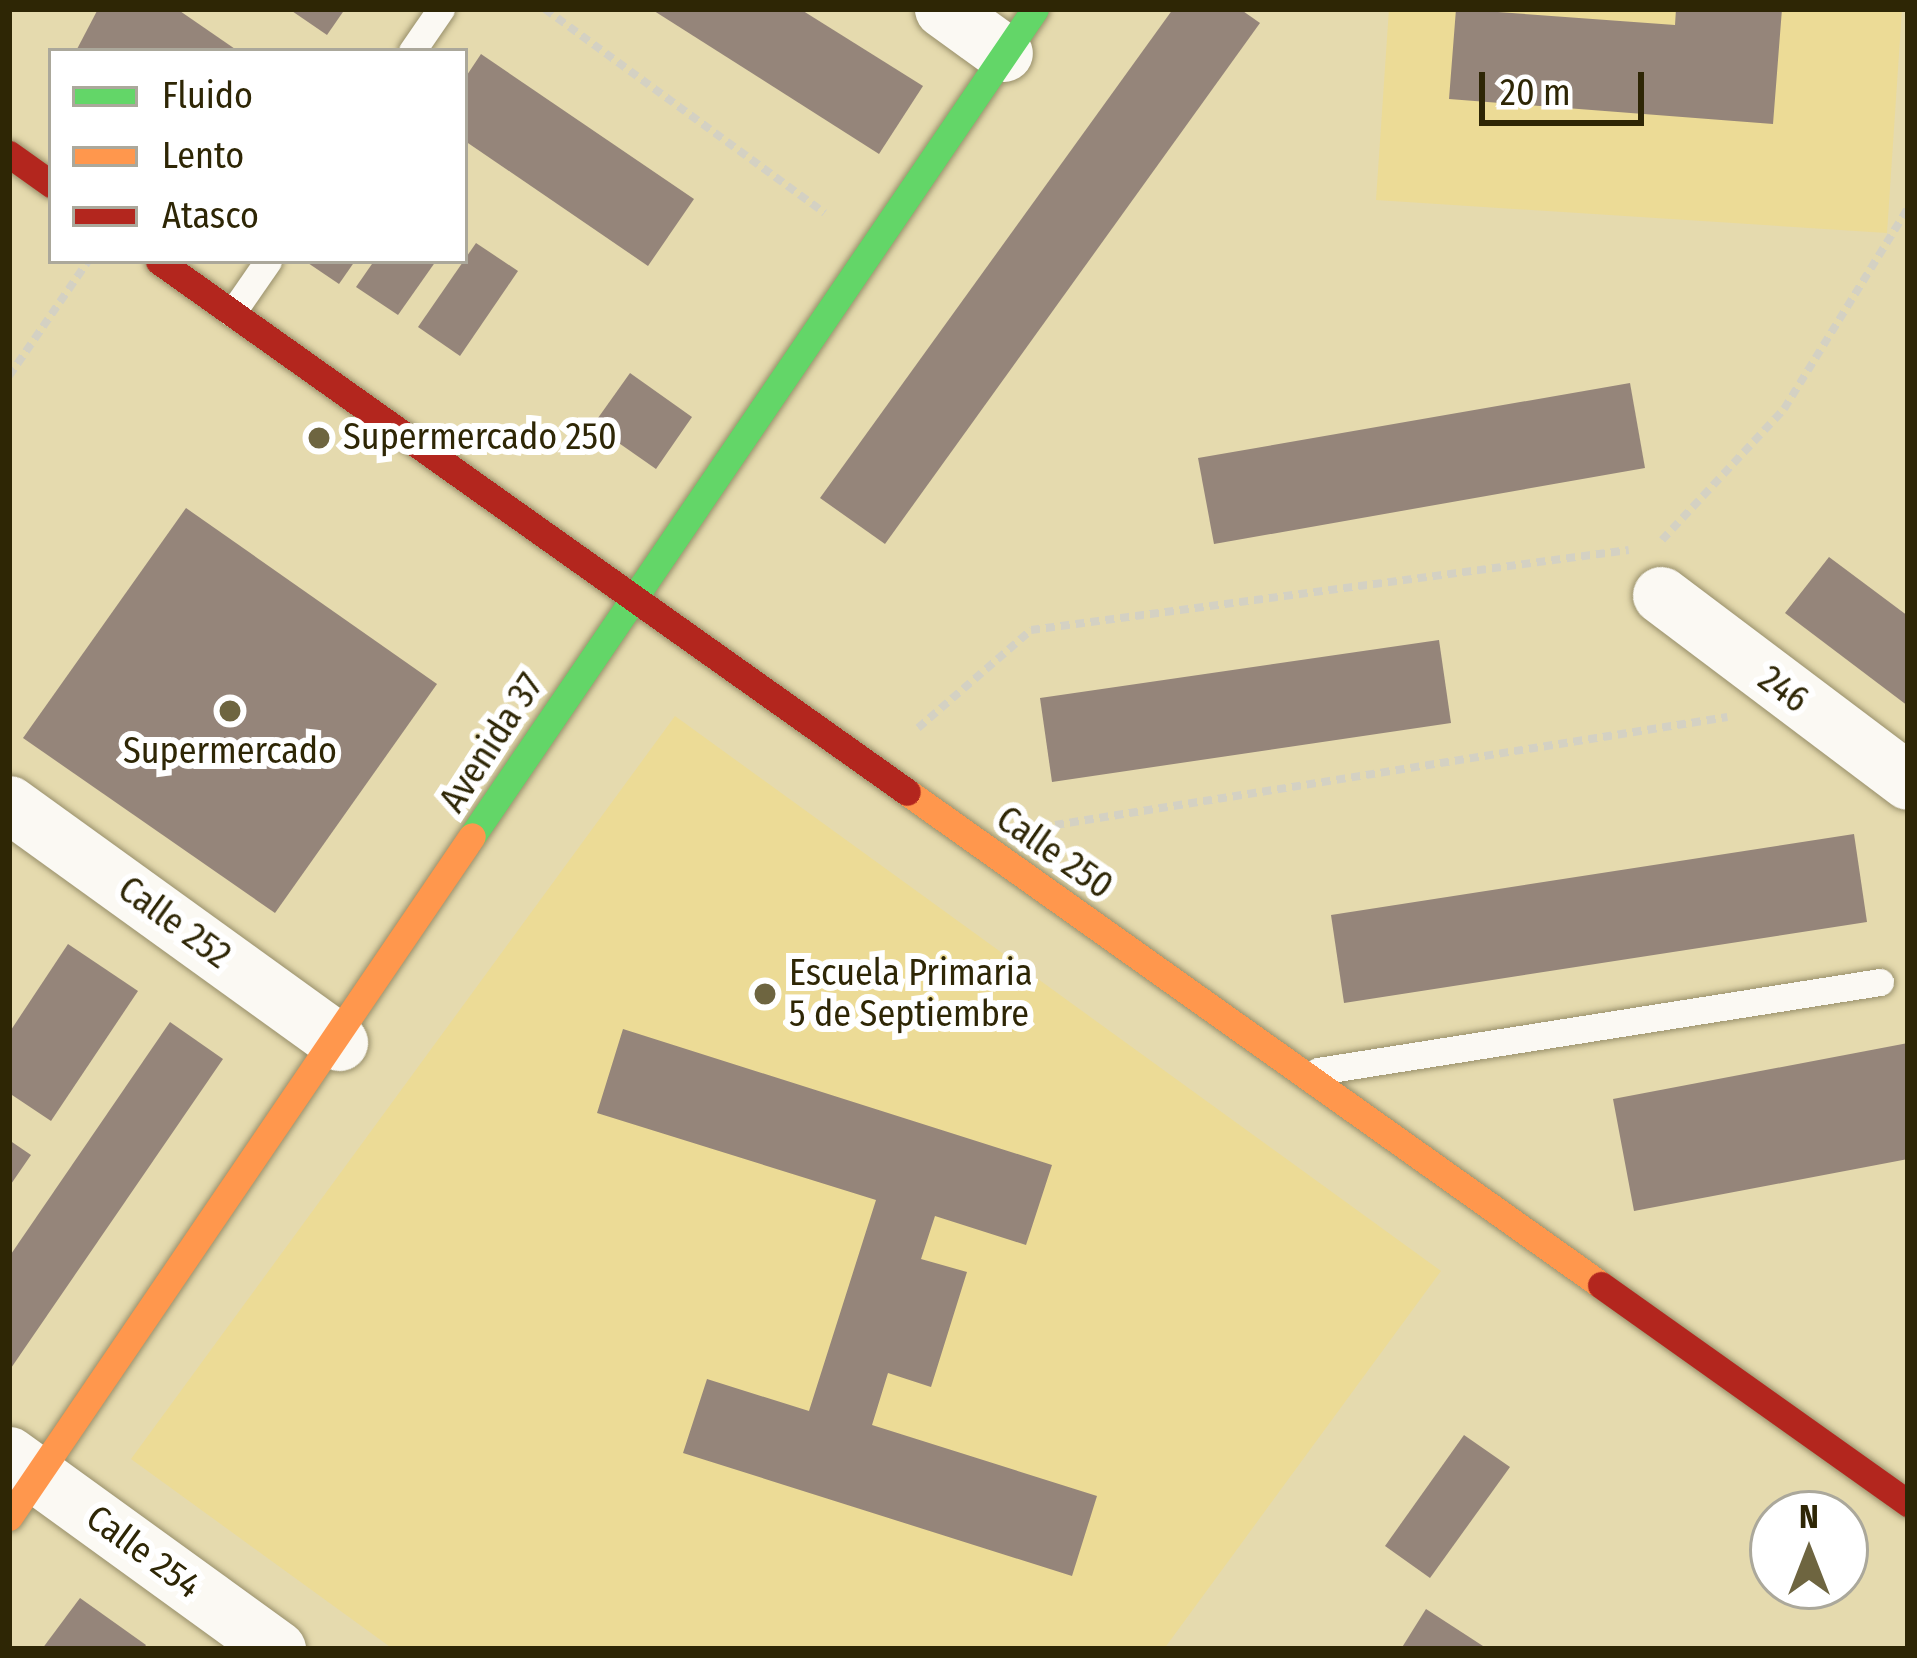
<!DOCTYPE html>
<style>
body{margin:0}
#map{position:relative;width:1917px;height:1658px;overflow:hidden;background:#e5daae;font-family:"Fira Sans Condensed",sans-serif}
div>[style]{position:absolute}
.built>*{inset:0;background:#ecdb96}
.building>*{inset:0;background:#95857a}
.path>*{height:8px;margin-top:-4px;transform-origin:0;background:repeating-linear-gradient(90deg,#d4d1c3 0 9px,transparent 0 15px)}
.roads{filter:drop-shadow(0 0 3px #988f6a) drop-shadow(0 0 3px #988f6a)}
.lane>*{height:27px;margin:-13.5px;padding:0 13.5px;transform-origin:13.5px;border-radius:13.5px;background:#fbf9f3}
.street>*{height:57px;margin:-28.5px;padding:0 28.5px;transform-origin:28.5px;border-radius:28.5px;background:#fbf9f3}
.fast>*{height:27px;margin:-13.5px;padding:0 13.5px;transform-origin:13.5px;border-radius:13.5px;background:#63d668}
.slow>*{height:27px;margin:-13.5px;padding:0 13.5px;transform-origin:13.5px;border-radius:13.5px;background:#ff974d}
.jam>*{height:27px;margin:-13.5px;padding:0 13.5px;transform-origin:13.5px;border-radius:13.5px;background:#b3261e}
.dots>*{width:33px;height:33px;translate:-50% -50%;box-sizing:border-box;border:6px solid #fff;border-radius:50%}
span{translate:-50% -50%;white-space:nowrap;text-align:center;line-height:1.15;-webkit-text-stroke:12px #fff;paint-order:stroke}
.poi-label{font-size:36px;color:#2e2605}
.left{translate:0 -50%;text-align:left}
.street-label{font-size:36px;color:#2e2605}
.frame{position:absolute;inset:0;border:12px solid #2e2605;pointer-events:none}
.legend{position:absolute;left:48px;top:48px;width:420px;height:216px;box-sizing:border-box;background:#fff;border:3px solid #aba89b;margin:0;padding:15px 21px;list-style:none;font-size:36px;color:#2e2605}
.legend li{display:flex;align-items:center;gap:24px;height:60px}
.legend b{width:60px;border:3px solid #aba89b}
.north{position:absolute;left:1749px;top:1490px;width:120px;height:120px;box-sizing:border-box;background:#fff;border:3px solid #aba89b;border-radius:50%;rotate:0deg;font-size:33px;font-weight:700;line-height:48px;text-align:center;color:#2e2605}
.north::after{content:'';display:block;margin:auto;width:42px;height:54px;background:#6e6540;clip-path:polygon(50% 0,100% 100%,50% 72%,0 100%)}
.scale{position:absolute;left:1479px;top:72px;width:165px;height:54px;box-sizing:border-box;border:6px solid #2e2605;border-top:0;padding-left:15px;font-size:36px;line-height:42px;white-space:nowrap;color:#2e2605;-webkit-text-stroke:9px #fff;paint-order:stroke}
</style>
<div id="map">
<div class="built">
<i style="clip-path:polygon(1389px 9px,1902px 9px,1887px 233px,1376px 200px)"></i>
<i style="clip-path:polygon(675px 716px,1441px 1271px,1164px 1649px,393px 1649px,131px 1459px)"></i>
</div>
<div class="building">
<i style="clip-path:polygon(98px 9px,177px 9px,238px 51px,76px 51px)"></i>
<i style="clip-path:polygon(289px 9px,345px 9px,327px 35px)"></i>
<i style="clip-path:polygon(651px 9px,800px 9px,923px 86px,879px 154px)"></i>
<i style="clip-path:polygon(1173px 9px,1240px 9px,1260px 23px,885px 544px,820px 498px)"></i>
<i style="clip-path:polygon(1456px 9px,1675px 25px,1676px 9px,1782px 9px,1773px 124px,1449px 99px)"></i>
<i style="clip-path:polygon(481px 54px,694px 199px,648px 266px,465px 141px,465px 78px)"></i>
<i style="clip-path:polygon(476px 243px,518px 271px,460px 356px,418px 327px)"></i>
<i style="clip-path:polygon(305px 261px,355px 261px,339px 284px)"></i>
<i style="clip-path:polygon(374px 261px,436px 261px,398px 315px,356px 287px)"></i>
<i style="clip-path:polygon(630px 373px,692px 417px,656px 469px,593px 425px)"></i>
<i style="clip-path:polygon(1630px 383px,1645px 468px,1214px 544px,1198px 458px)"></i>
<i style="clip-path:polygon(186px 508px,437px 684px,275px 913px,23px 738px)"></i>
<i style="clip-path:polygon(1829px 557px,1908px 616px,1908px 706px,1785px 613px)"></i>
<i style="clip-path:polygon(1439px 640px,1451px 723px,1052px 782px,1040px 698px)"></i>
<i style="clip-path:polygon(1854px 834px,1867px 922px,1344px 1003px,1331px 915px)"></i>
<i style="clip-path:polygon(68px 944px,138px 991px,51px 1121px,9px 1093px,9px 1033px)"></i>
<i style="clip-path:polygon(170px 1022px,223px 1059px,9px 1371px,9px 1257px)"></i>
<i style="clip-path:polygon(623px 1029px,1052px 1165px,1026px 1245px,935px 1216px,921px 1259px,967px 1272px,931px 1387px,888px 1373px,872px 1425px,1097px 1496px,1072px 1576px,683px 1453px,707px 1379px,809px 1411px,876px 1200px,597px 1113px)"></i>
<i style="clip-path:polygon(1908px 1043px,1908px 1159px,1634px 1211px,1613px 1099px)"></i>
<i style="clip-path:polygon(9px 1140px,31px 1155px,9px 1187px)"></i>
<i style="clip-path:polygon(1464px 1435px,1510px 1467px,1430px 1578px,1385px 1546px)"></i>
<i style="clip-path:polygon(80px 1598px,146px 1645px,143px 1649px,42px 1649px)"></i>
<i style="clip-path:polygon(1426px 1609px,1483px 1646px,1481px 1649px,1401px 1649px)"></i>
</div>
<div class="path">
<i style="left:545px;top:9px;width:346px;rotate:36.1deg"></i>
<i style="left:9px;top:376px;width:140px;rotate:-55.5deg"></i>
<i style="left:1662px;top:540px;width:179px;rotate:-47deg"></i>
<i style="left:1784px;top:409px;width:236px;rotate:-58.3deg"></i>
<i style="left:918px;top:728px;width:150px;rotate:-40.9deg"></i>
<i style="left:1031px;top:630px;width:603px;rotate:-7.62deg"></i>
<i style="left:1055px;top:825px;width:681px;rotate:-9.13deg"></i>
</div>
<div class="roads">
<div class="lane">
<i style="left:412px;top:51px;width:51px;rotate:-55.4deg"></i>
<i style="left:232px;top:313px;width:63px;rotate:-55.3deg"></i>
<i style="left:1318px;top:1071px;width:569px;rotate:-9deg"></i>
</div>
<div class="street">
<i style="left:943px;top:9px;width:75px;rotate:35.8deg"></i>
<i style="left:1661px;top:595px;width:309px;rotate:37deg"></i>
<i style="left:9px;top:804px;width:407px;rotate:35.8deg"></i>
<i style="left:9px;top:1455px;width:331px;rotate:35.9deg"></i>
</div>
<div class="fast">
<i style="left:472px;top:836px;width:1000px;rotate:-55.75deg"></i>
</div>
<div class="slow">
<i style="left:907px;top:792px;width:851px;rotate:35.39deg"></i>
<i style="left:9px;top:1517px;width:823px;rotate:-55.79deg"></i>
</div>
<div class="jam">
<i style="left:9px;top:154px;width:52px;rotate:35.5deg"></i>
<i style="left:159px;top:261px;width:917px;rotate:35.37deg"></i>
<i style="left:1601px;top:1285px;width:377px;rotate:35.4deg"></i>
</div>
</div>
<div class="dots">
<i style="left:319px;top:438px;background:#6e6540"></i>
<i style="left:230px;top:711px;background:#6e6540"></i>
<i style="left:765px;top:994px;background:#6e6540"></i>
</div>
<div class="poi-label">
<span class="left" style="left:343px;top:438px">Supermercado 250</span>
<span style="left:230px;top:752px">Supermercado</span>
<span class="left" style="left:789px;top:994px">Escuela Primaria<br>5 de Septiembre</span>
</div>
<div class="street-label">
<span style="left:1783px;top:690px;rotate:36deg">246</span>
<span style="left:492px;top:743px;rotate:-57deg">Avenida 37</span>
<span style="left:1054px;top:853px;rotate:35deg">Calle 250</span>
<span style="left:174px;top:923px;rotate:36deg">Calle 252</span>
<span style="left:143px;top:1552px;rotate:36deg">Calle 254</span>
</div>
<div class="frame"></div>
<ul class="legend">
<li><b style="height:15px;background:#63d668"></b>Fluido</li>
<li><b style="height:15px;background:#ff974d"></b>Lento</li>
<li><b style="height:15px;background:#b3261e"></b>Atasco</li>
</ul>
<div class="north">N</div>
<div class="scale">20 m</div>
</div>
